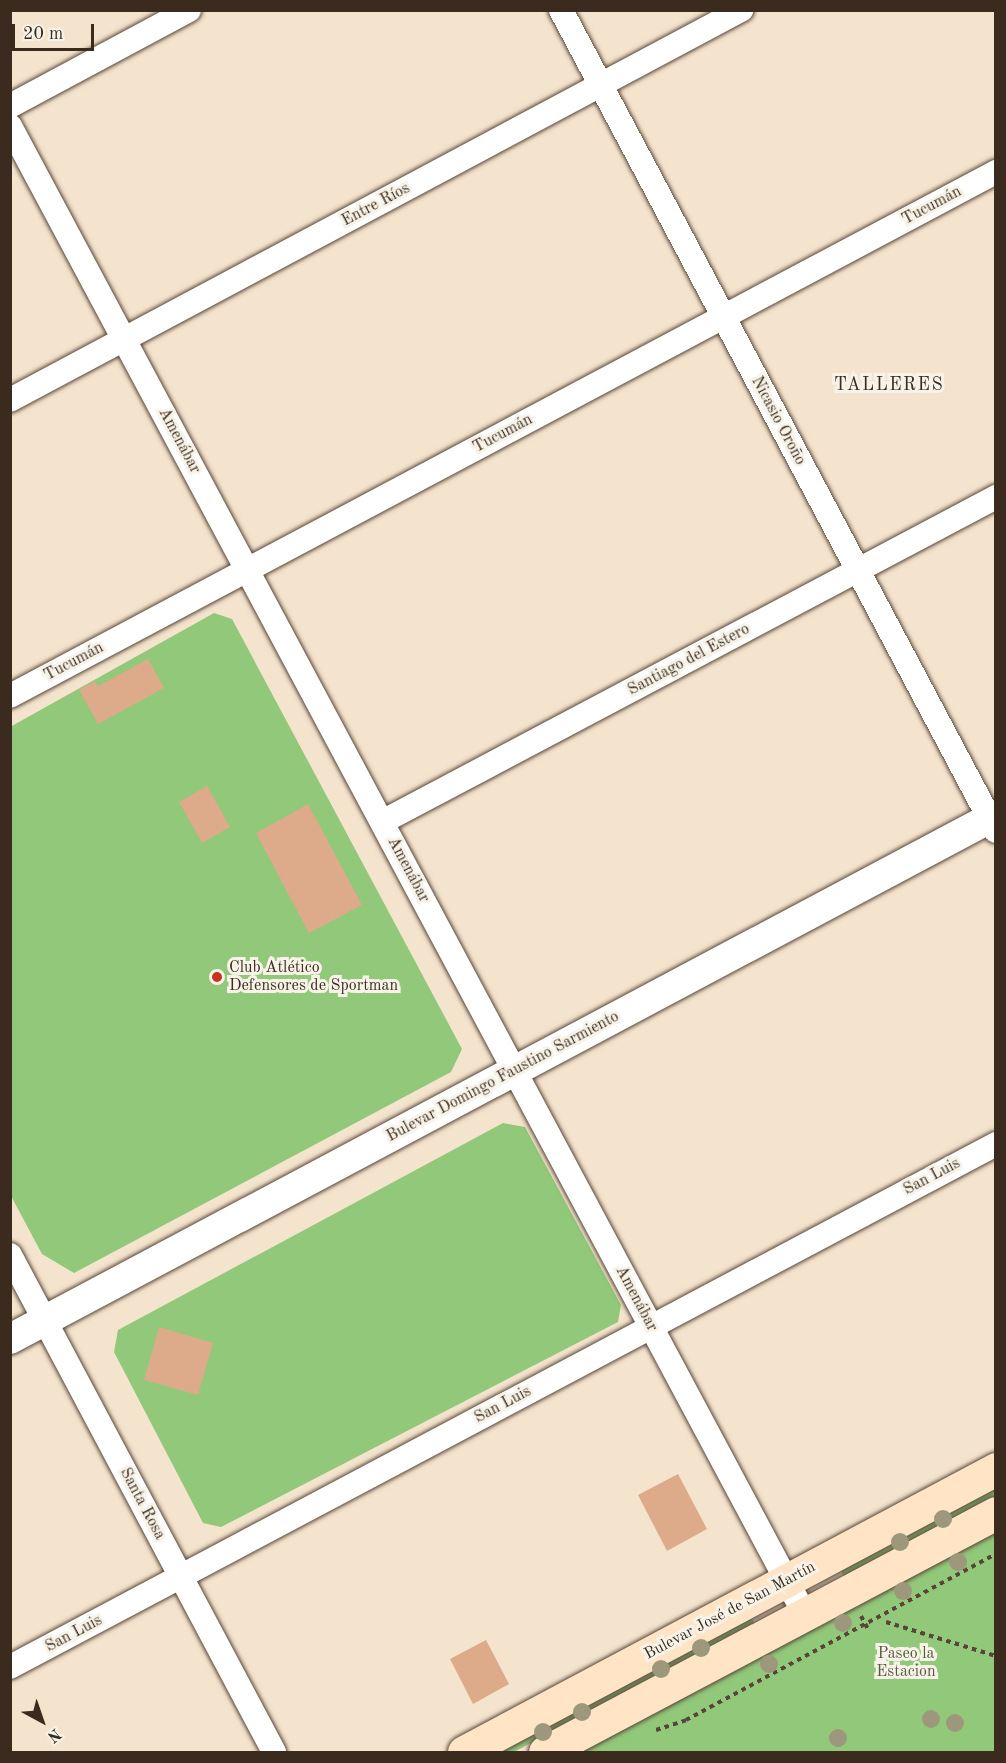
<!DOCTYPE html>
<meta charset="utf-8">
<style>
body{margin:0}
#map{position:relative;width:1006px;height:1763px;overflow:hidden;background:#f5e4cd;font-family:"Old Standard TT",serif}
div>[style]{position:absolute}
.green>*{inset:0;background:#92c87a}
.building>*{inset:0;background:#ddaa8a}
.path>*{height:4px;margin-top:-2px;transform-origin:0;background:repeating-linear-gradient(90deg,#574638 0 4.5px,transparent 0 9px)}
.roads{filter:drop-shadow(0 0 2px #574638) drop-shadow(0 0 2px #574638)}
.minor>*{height:24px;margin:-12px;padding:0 12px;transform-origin:12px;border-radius:12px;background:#fff}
.tertiary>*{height:30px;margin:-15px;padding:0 15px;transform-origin:15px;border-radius:15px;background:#fff}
.secondary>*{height:33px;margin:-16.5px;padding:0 16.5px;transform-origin:16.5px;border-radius:16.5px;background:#ffe4c6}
.trees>*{width:18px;height:18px;margin:-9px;border-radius:50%;background:#9d987c}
.dots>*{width:16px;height:16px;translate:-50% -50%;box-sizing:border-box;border:3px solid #f7f3e8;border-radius:50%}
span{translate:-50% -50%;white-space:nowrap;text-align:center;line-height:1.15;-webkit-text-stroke:6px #f7f3e8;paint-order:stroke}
.street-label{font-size:16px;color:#3b2a1e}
.poi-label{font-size:16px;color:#3b2a1e}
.left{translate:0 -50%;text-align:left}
.park-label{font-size:16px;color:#55593a}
.neighbourhood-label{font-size:18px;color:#3b2a1e;letter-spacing:1.5px}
.frame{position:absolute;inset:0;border:12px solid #3b2a1e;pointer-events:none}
.north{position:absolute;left:12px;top:1691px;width:60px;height:60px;-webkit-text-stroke:4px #f7f3e8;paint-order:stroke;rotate:140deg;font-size:16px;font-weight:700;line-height:24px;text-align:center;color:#3b2a1e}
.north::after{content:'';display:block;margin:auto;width:21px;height:27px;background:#3b2a1e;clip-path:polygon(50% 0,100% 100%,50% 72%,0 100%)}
.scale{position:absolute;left:12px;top:24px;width:82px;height:27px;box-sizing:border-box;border:3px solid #3b2a1e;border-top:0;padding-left:8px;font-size:18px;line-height:21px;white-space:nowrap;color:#3b2a1e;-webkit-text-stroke:4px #f7f3e8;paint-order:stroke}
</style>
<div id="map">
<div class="green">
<i style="clip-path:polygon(214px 613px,232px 619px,462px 1049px,451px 1072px,74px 1273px,42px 1254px,11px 1196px,10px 727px)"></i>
<i style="clip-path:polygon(503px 1123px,525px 1127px,621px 1305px,618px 1322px,221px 1527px,203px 1523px,114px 1352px,118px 1330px)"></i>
<i style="clip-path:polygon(995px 1487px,995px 1496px,844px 1577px,840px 1569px)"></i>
<i style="clip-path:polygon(995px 1513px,995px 1752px,545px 1752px)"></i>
<i style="clip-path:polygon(751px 1617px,755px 1624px,514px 1752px,497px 1752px)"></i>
</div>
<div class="building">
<i style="clip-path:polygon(148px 659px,164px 688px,98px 724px,79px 690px,95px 681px,98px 686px)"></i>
<i style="clip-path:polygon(207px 786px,230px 827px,202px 843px,179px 802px)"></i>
<i style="clip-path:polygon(308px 804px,362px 905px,309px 933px,256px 833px)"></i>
<i style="clip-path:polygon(159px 1327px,213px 1343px,198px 1395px,144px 1380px)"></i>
<i style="clip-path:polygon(678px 1474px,707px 1529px,667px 1551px,638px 1495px)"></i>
<i style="clip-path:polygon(486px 1640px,509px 1684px,473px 1704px,450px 1659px)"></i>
</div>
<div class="path">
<i style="left:861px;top:1616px;width:17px;rotate:62deg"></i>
<i style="left:886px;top:1622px;width:115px;rotate:17.2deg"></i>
<i style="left:656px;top:1730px;width:32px;rotate:-18deg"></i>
<i style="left:686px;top:1720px;width:352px;rotate:-28.2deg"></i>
</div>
<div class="roads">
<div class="minor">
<i style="left:561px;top:10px;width:929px;rotate:62.08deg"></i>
<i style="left:10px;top:106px;width:203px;rotate:-28.2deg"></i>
<i style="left:10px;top:126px;width:1688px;rotate:61.9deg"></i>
<i style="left:10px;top:400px;width:829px;rotate:-28.08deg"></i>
<i style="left:10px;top:696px;width:1117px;rotate:-27.99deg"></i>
<i style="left:382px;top:822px;width:695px;rotate:-27.89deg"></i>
<i style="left:10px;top:1255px;width:563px;rotate:62.02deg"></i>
<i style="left:10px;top:1667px;width:1116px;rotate:-27.94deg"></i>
</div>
<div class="tertiary">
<i style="left:10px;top:1339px;width:1117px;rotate:-27.99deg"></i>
</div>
<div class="secondary">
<i style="left:464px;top:1752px;width:603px;rotate:-28.01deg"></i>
<i style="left:545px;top:1752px;width:510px;rotate:-27.92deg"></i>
</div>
</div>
<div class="trees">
<i style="left:943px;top:1519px"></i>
<i style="left:900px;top:1542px"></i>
<i style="left:958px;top:1562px"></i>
<i style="left:903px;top:1591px"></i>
<i style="left:843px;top:1623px"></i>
<i style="left:701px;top:1648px"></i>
<i style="left:769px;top:1664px"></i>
<i style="left:661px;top:1669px"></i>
<i style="left:582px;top:1712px"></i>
<i style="left:931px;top:1719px"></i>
<i style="left:955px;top:1723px"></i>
<i style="left:543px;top:1732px"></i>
<i style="left:838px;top:1738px"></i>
</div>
<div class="dots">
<i style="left:217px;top:977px;background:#c8321e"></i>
</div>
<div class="street-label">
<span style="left:376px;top:205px;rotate:-28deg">Entre Ríos</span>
<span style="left:932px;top:206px;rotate:-28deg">Tucumán</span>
<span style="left:778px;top:421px;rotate:62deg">Nicasio Oroño</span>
<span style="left:503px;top:434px;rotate:-28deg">Tucumán</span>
<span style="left:179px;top:441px;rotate:62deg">Amenábar</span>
<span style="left:689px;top:660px;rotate:-28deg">Santiago del Estero</span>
<span style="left:74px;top:662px;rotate:-28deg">Tucumán</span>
<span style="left:408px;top:870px;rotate:62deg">Amenábar</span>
<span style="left:503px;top:1077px;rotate:-28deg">Bulevar Domingo Faustino Sarmiento</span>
<span style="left:932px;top:1177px;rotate:-28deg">San Luis</span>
<span style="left:636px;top:1299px;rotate:62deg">Amenábar</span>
<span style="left:503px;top:1405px;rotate:-28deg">San Luis</span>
<span style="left:142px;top:1504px;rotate:62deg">Santa Rosa</span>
<span style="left:730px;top:1611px;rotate:-28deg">Bulevar José de San Martín</span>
<span style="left:74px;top:1634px;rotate:-28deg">San Luis</span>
</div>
<div class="poi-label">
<span class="left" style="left:229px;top:977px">Club Atlético<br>Defensores de Sportman</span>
</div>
<div class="park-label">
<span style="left:906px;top:1663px">Paseo la<br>Estacion</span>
</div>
<div class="neighbourhood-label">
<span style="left:889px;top:385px">TALLERES</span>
</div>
<div class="frame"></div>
<div class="north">N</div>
<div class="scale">20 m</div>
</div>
